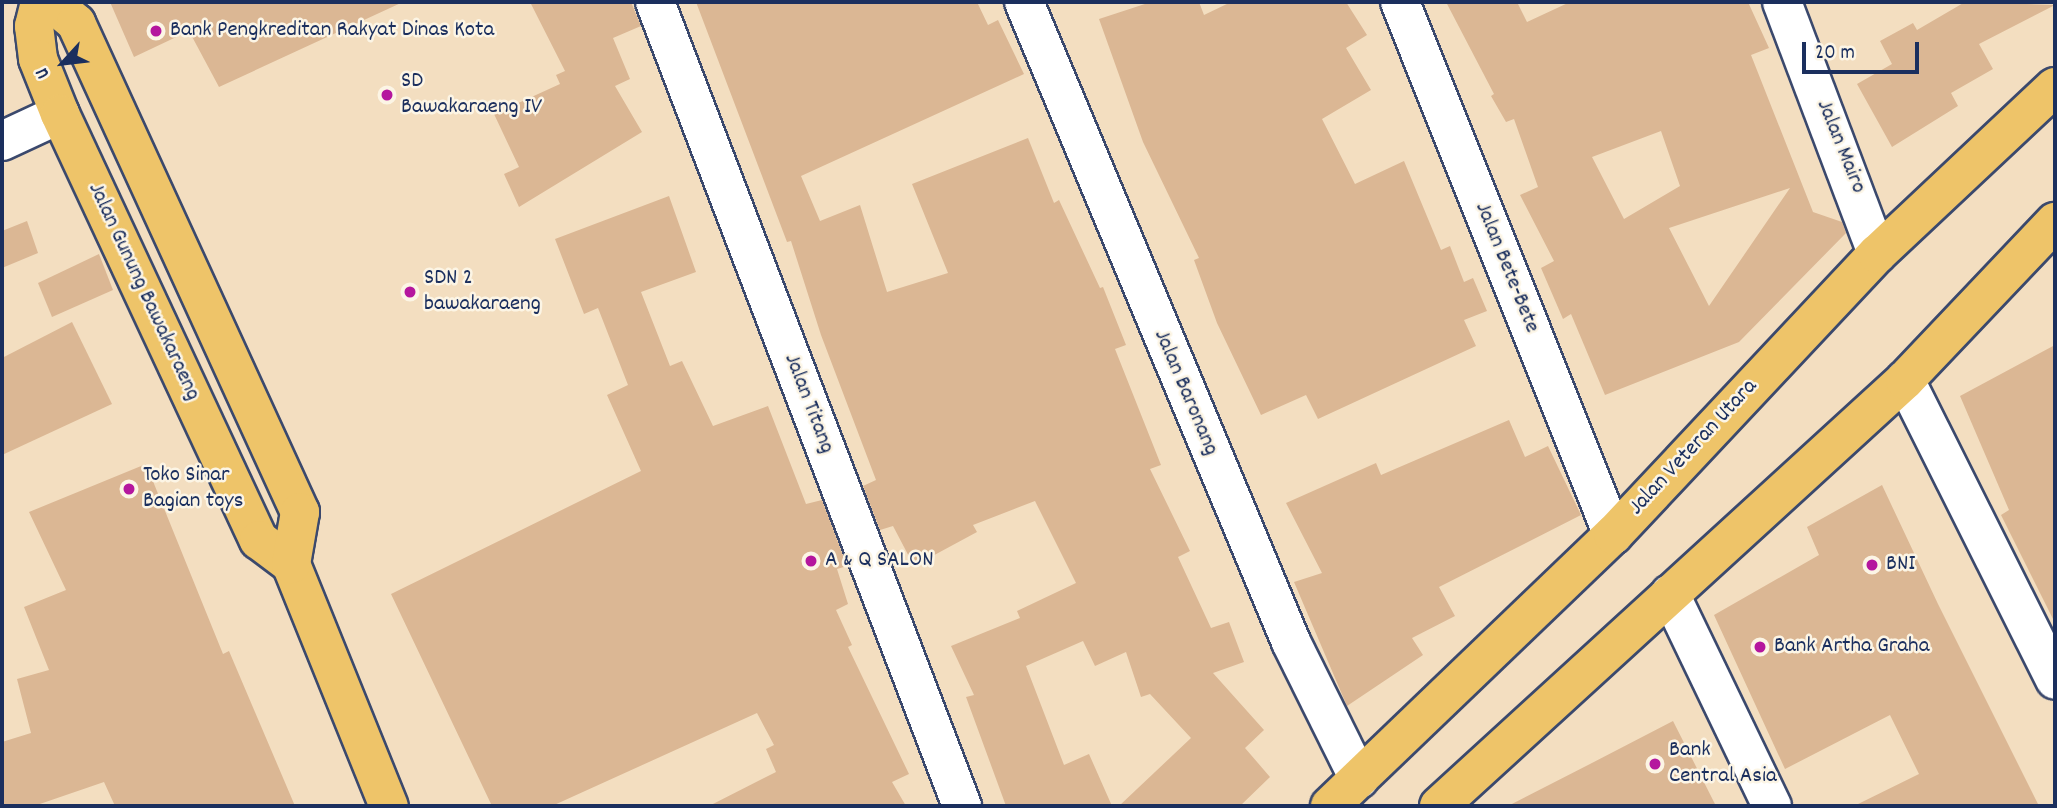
<!DOCTYPE html>
<style>
body{margin:0}
#map{position:relative;width:2057px;height:808px;overflow:hidden;background:#f3dec0;font-family:Dekko,sans-serif}
div>[style]{position:absolute}
[style*='--x']{left:calc(var(--x)*1px);top:calc(var(--y)*1px);width:calc(var(--w)*1px);rotate:calc(var(--a)*1deg)}
.building>*{inset:0;background:#dbb794}
.roads{filter:drop-shadow(2px 0 #3b496d) drop-shadow(-2px 0 #3b496d) drop-shadow(0 2px #3b496d) drop-shadow(0 -2px #3b496d)}
.minor>*{height:38px;margin:-19px;padding:0 19px;transform-origin:19px;border-radius:19px;background:#fff}
.major>*{height:38px;margin:-19px;padding:0 19px;transform-origin:19px;border-radius:19px;background:#eec469}
.highway>*{height:38px;margin:-19px;padding:0 19px;transform-origin:19px;border-radius:19px;background:#eec469}
.dots>*{width:19px;height:19px;translate:-50% -50%;box-sizing:border-box;border:4px solid #fcf5e5;border-radius:50%}
span{translate:-50% -50%;white-space:nowrap;text-align:center;line-height:1.15;-webkit-text-stroke:5px #fcf5e5;paint-order:stroke}
.poi-label{font-size:23px;color:#1b2f5e}
.left{translate:0 -50%;text-align:left}
.street-label{font-size:23px;color:#1b2f5e}
.frame{position:absolute;inset:0;border:4px solid #1b2f5e;pointer-events:none}
.north{position:absolute;left:28px;top:28px;width:70px;height:70px;-webkit-text-stroke:5px #fcf5e5;paint-order:stroke;rotate:243deg;font-size:19px;font-weight:700;line-height:28px;text-align:center;color:#1b2f5e}
.north::after{content:'';display:block;margin:auto;width:24px;height:32px;background:#1b2f5e;clip-path:polygon(50% 0,100% 100%,50% 72%,0 100%)}
.scale{position:absolute;left:1802px;top:42px;width:117px;height:32px;box-sizing:border-box;border:4px solid #1b2f5e;border-top:0;padding-left:9px;font-size:21px;line-height:24px;white-space:nowrap;color:#1b2f5e;-webkit-text-stroke:5px #fcf5e5;paint-order:stroke}
</style>
<div id="map">
<div class="building">
<div style="clip-path:polygon(110px 2px,403px 2px,219px 87px,189px 31px,134px 57px)"></div>
<div style="clip-path:polygon(530px 2px,631px 2px,641px 26px,613px 38px,630px 79px,615px 86px,642px 132px,519px 207px,504px 174px,519px 167px,494px 114px,560px 84px,556px 75px,565px 71px)"></div>
<div style="clip-path:polygon(696px 2px,977px 2px,988px 25px,998px 20px,1024px 74px,801px 176px,820px 221px,860px 205px,887px 292px,948px 273px,912px 184px,1028px 138px,1054px 203px,1059px 200px,1100px 288px,1103px 287px,1126px 345px,1115px 349px,1161px 465px,1150px 469px,1190px 551px,1178px 557px,1211px 628px,1229px 622px,1244px 662px,1213px 673px,1264px 730px,1245px 748px,1270px 777px,1240px 806px,1119px 806px,1191px 738px,1150px 694px,1141px 697px,1126px 652px,1095px 666px,1083px 641px,1026px 666px,1064px 765px,1089px 754px,1112px 806px,1006px 806px,966px 697px,974px 695px,951px 646px,1020px 618px,1017px 611px,1076px 583px,1035px 501px,973px 525px,977px 532px,914px 566px,893px 526px,880px 530px,863px 486px,876px 480px,821px 335px,791px 241px,787px 242px)"></div>
<div style="clip-path:polygon(1151px 2px,1199px 2px,1204px 15px,1231px 2px,1346px 2px,1367px 35px,1346px 48px,1371px 90px,1322px 119px,1355px 184px,1404px 161px,1441px 250px,1450px 246px,1464px 282px,1473px 278px,1487px 311px,1464px 320px,1476px 346px,1318px 419px,1306px 395px,1261px 415px,1217px 323px,1194px 260px,1199px 258px,1143px 142px,1099px 19px)"></div>
<div style="clip-path:polygon(evenodd,1446px 2px,1517px 2px,1527px 22px,1570px 2px,1748px 2px,1769px 48px,1751px 55px,1813px 212px,1842px 222px,1846px 233px,1739px 342px,1605px 395px,1571px 314px,1563px 319px,1541px 268px,1554px 261px,1520px 195px,1538px 187px,1514px 119px,1506px 122px,1491px 96px,1494px 94px,1446px 2px,1661px 131px,1680px 186px,1624px 219px,1592px 157px,1661px 131px,1446px 2px,1790px 188px,1709px 306px,1669px 228px,1790px 188px)"></div>
<div style="clip-path:polygon(1965px 2px,2055px 5px,1979px 44px,1993px 69px,1951px 93px,1958px 106px,1892px 147px,1857px 84px,1892px 64px,1880px 41px,1913px 23px,1917px 30px)"></div>
<div style="clip-path:polygon(669px 196px,696px 272px,641px 292px,670px 366px,682px 361px,713px 426px,768px 406px,806px 504px,822px 500px,847px 566px,837px 569px,848px 604px,836px 610px,852px 645px,848px 647px,909px 774px,892px 782px,906px 806px,709px 806px,776px 772px,766px 749px,774px 745px,757px 713px,552px 806px,492px 806px,391px 594px,641px 471px,607px 395px,628px 385px,598px 308px,584px 314px,555px 239px)"></div>
<div style="clip-path:polygon(27px 221px,38px 253px,2px 268px,2px 231px)"></div>
<div style="clip-path:polygon(99px 254px,113px 290px,52px 317px,38px 283px)"></div>
<div style="clip-path:polygon(72px 322px,112px 404px,2px 455px,2px 358px)"></div>
<div style="clip-path:polygon(2055px 345px,2055px 623px,2001px 515px,2009px 510px,1960px 396px)"></div>
<div style="clip-path:polygon(1509px 420px,1525px 457px,1548px 446px,1581px 515px,1439px 587px,1455px 616px,1412px 638px,1423px 655px,1347px 706px,1294px 582px,1322px 573px,1286px 503px,1376px 463px,1381px 475px)"></div>
<div style="clip-path:polygon(146px 464px,223px 654px,229px 651px,295px 806px,115px 806px,104px 782px,34px 806px,2px 806px,2px 742px,31px 733px,17px 679px,49px 670px,24px 607px,66px 590px,29px 512px)"></div>
<div style="clip-path:polygon(1882px 485px,1938px 604px,2039px 806px,1854px 806px,1919px 774px,1890px 715px,1785px 769px,1714px 615px,1819px 555px,1807px 527px)"></div>
<div style="clip-path:polygon(1673px 721px,1716px 806px,1508px 806px,1590px 764px)"></div>
</div>
<div class="roads">
<div class="minor">
<div style="--x:655;--y:2;--w:861;--a:69.1"></div>
<div style="--x:1024;--y:2;--w:693;--a:67.35"></div>
<div style="--x:1291;--y:642;--w:153;--a:63.6"></div>
<div style="--x:1400;--y:2;--w:574;--a:68.22"></div>
<div style="--x:1782;--y:2;--w:269;--a:69.3"></div>
<div style="--x:2;--y:141;--w:64;--a:-25"></div>
<div style="--x:1905;--y:380;--w:335;--a:63.4"></div>
<div style="--x:1670;--y:594;--w:235;--a:64.3"></div>
</div>
<div class="major">
<div style="--x:1330;--y:806;--w:392;--a:-43.8"></div>
<div style="--x:1613;--y:535;--w:386;--a:-46.8"></div>
<div style="--x:1877;--y:254;--w:244;--a:-43.2"></div>
<div style="--x:1439;--y:806;--w:631;--a:-42.43"></div>
<div style="--x:1905;--y:380;--w:218;--a:-46.5"></div>
</div>
<div class="highway">
<div style="--x:40;--y:2;--w:25;--a:104"></div>
<div style="--x:34;--y:26;--w:33;--a:83"></div>
<div style="--x:38;--y:59;--w:59;--a:68.2"></div>
<div style="--x:60;--y:114;--w:470;--a:65"></div>
<div style="--x:259;--y:540;--w:40;--a:37"></div>
<div style="--x:291;--y:564;--w:261;--a:68"></div>
<div style="--x:51;--y:2;--w:33;--a:40"></div>
<div style="--x:76;--y:23;--w:538;--a:65.39"></div>
<div style="--x:300;--y:512;--w:53;--a:99.8"></div>
</div>
</div>
<div class="dots">
<div style="left:156px;top:31px;background:#b5179e"></div>
<div style="left:387px;top:95px;background:#b5179e"></div>
<div style="left:410px;top:292px;background:#b5179e"></div>
<div style="left:129px;top:489px;background:#b5179e"></div>
<div style="left:811px;top:561px;background:#b5179e"></div>
<div style="left:1872px;top:565px;background:#b5179e"></div>
<div style="left:1760px;top:647px;background:#b5179e"></div>
<div style="left:1655px;top:764px;background:#b5179e"></div>
</div>
<div class="poi-label">
<span class="left" style="left:170px;top:31px">Bank Pengkreditan Rakyat Dinas Kota</span>
<span class="left" style="left:401px;top:95px">SD<br>Bawakaraeng IV</span>
<span class="left" style="left:424px;top:292px">SDN 2<br>bawakaraeng</span>
<span class="left" style="left:143px;top:489px">Toko Sinar<br>Bagian toys</span>
<span class="left" style="left:825px;top:561px">A &amp; Q SALON</span>
<span class="left" style="left:1886px;top:565px">BNI</span>
<span class="left" style="left:1774px;top:647px">Bank Artha Graha</span>
<span class="left" style="left:1669px;top:764px">Bank<br>Central Asia</span>
</div>
<div class="street-label">
<span style="left:1840px;top:147px;rotate:68deg">Jalan Mairo</span>
<span style="left:1506px;top:268px;rotate:68deg">Jalan Bete-Bete</span>
<span style="left:143px;top:292px;rotate:65deg">Jalan Gunung Bawakaraeng</span>
<span style="left:1185px;top:393px;rotate:67deg">Jalan Baronang</span>
<span style="left:808px;top:404px;rotate:69deg">Jalan Titang</span>
<span style="left:1694px;top:448px;rotate:-47deg">Jalan Veteran Utara</span>
</div>
<div class="frame"></div>
<div class="north">U</div>
<div class="scale">20 m</div>
</div>
